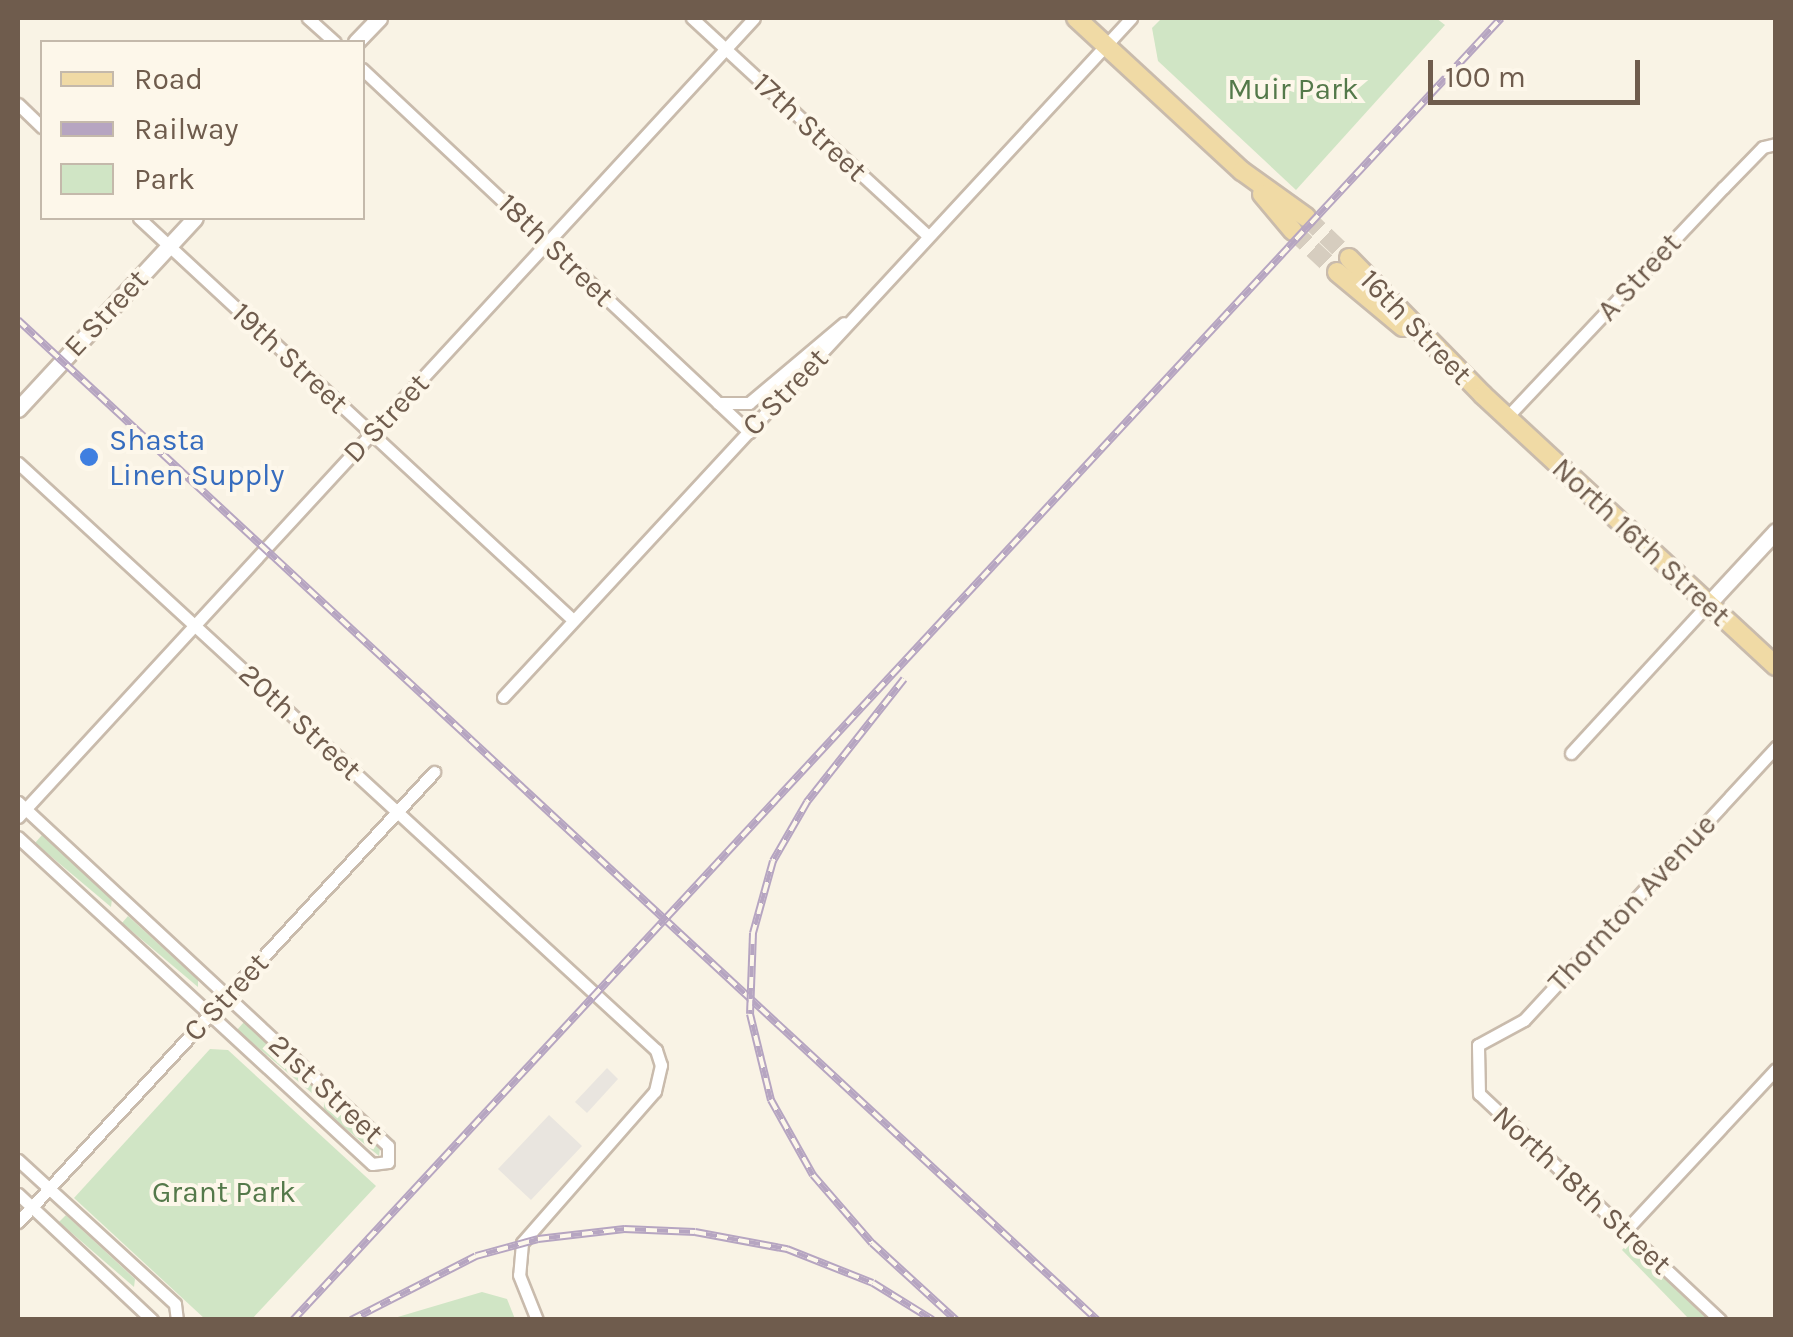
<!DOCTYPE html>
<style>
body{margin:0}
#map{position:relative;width:1793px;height:1337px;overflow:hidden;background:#f9f3e5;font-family:Karla,sans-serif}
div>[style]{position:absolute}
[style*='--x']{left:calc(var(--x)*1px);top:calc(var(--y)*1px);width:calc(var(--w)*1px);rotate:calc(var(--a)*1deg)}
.industrial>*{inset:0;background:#e9e5df}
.green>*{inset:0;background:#d0e5c5}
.secondary-tunnel>*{height:18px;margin-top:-9px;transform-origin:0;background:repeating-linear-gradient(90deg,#d6cdbf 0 18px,transparent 0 27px)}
.roads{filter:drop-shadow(2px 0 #c9bbac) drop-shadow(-2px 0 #c9bbac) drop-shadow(0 2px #c9bbac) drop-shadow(0 -2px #c9bbac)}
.minor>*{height:11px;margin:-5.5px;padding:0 5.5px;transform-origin:5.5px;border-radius:5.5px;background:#fff}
.tertiary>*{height:15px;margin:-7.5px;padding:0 7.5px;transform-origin:7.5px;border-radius:7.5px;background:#fff}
.primary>*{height:18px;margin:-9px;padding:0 9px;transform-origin:9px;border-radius:9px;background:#f0daa5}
.rail>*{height:8px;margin-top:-4px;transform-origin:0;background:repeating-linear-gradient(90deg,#fdf7ea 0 11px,#b6a5c1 0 22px);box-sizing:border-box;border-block:2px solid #b6a5c1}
.dots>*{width:28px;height:28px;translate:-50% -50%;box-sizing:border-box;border:5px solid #fdf7ea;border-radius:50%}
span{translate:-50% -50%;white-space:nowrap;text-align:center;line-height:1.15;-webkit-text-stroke:8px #fdf7ea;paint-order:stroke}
.park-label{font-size:30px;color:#54794a}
.street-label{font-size:30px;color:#6f5c4d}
.shop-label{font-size:30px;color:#366cbe}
.left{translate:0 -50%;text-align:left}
.frame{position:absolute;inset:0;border:20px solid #6f5c4d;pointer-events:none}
.legend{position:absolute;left:40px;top:40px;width:325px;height:180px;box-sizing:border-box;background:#fdf7ea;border:2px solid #c4b9ab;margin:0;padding:12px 18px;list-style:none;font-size:30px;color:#6f5c4d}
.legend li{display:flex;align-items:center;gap:20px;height:50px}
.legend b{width:50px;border:2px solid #c4b9ab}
.scale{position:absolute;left:1428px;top:60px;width:212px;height:45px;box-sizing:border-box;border:5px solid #6f5c4d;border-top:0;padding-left:12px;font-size:30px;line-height:35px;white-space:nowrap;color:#6f5c4d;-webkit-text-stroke:8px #fdf7ea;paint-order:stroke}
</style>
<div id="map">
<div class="industrial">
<div style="clip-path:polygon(607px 1068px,618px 1079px,587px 1113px,575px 1102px)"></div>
<div style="clip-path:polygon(549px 1115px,582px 1146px,531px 1200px,498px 1169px)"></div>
</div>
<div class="green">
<div style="clip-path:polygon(1162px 18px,1436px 18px,1445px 25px,1296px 190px,1158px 61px,1152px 28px)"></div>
<div style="clip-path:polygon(42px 835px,112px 899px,111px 907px,35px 843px)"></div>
<div style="clip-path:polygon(128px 916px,198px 980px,198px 987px,122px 923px)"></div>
<div style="clip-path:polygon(244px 1022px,313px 1087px,313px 1094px,237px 1030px)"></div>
<div style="clip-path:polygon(210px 1049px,228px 1050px,376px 1186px,252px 1319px,205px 1319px,74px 1198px)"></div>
<div style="clip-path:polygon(325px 1102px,380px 1148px,379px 1156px,323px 1110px)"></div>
<div style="clip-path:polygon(66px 1215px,135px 1279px,134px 1287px,59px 1222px)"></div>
<div style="clip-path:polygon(1629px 1242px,1714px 1319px,1689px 1319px,1622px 1250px)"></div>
<div style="clip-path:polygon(482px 1292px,507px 1299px,515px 1319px,391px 1319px)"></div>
</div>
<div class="secondary-tunnel">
<div style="--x:1306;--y:217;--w:59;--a:43.6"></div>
<div style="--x:1293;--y:231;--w:60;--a:43"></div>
</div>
<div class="roads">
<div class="minor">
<div style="--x:308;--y:18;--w:36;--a:42"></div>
<div style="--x:692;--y:18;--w:321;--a:42.7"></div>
<div style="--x:362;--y:69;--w:531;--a:43.17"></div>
<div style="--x:18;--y:104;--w:33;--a:44"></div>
<div style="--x:139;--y:218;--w:592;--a:42.81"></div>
<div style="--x:718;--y:403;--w:31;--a:0"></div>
<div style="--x:749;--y:403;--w:124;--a:-40.1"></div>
<div style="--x:1507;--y:417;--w:315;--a:-46.7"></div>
<div style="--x:1723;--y:188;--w:57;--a:-45.7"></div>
<div style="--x:1763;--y:147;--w:13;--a:-13"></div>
<div style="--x:18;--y:463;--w:867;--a:42.62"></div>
<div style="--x:656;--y:1050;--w:16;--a:72"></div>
<div style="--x:661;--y:1065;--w:27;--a:103"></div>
<div style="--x:655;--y:1091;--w:202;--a:131.2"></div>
<div style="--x:522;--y:1243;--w:32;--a:95"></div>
<div style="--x:519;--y:1275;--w:48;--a:68.2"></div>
<div style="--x:503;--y:697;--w:925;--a:-47.23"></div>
<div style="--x:1571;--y:753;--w:204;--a:-47.4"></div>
<div style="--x:18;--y:802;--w:505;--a:42.91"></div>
<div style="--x:388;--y:1146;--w:16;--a:90"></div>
<div style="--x:388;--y:1162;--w:16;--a:173"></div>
<div style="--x:372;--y:1164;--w:482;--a:-137.3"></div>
<div style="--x:18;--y:817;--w:1086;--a:-47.35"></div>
<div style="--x:18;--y:1160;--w:213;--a:42.5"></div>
<div style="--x:175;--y:1304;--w:16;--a:83"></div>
<div style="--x:18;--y:1194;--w:184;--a:43.2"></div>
<div style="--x:18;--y:1222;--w:613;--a:-47.25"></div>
<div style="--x:1625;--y:1231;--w:221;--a:-47"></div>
<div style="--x:1720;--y:1320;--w:330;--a:-136.8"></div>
<div style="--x:1479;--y:1094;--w:49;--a:-91.2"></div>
<div style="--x:1478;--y:1045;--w:52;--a:-28.5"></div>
<div style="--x:1524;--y:1020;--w:372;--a:-47.3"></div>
</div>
<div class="tertiary">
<div style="--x:356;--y:42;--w:33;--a:-46"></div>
<div style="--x:18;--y:409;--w:260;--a:-47.2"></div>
<div style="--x:1709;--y:603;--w:98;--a:-47.1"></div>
</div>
<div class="primary">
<div style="--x:1076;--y:18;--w:226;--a:42.7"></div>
<div style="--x:1242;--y:171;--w:79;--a:35.7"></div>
<div style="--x:1262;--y:194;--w:48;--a:50"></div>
<div style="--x:1349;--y:258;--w:192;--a:45.6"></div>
<div style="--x:1483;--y:395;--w:399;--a:42.8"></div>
<div style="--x:1337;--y:272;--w:86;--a:39.8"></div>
</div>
</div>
<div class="rail">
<div style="--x:18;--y:320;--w:1471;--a:42.82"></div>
<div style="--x:904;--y:679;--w:157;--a:128.3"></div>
<div style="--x:807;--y:802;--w:68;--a:120"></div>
<div style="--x:773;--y:861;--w:75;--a:105.5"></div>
<div style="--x:753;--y:933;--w:81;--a:92.1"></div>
<div style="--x:750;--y:1014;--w:89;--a:76.3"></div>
<div style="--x:771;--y:1100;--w:86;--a:60.8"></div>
<div style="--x:813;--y:1175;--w:90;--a:49.1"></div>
<div style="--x:872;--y:1243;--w:114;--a:42.5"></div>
<div style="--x:293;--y:1320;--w:1776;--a:-47.14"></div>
<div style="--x:351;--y:1320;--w:140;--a:-27.1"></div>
<div style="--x:476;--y:1256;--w:64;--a:-15.3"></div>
<div style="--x:538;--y:1239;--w:87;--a:-6.6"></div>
<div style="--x:624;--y:1229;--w:71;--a:2.4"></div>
<div style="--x:695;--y:1232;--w:94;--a:10.5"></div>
<div style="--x:787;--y:1249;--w:92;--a:21.6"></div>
<div style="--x:873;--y:1283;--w:70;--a:31.7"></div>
</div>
<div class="dots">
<div style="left:89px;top:457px;background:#3f7fe0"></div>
</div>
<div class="park-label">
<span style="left:1293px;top:89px">Muir Park</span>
<span style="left:224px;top:1192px">Grant Park</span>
</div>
<div class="street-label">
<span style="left:810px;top:127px;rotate:43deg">17th Street</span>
<span style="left:556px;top:250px;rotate:44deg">18th Street</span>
<span style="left:1639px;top:277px;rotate:-47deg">A Street</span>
<span style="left:106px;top:313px;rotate:-47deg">E Street</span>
<span style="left:1416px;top:327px;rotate:46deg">16th Street</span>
<span style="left:290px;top:358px;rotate:43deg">19th Street</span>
<span style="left:785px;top:392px;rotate:-46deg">C Street</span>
<span style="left:386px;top:418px;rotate:-47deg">D Street</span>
<span style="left:1641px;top:542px;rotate:43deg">North 16th Street</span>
<span style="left:300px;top:722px;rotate:43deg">20th Street</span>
<span style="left:1632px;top:903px;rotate:-47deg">Thornton Avenue</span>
<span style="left:226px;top:997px;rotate:-47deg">C Street</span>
<span style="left:326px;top:1089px;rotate:43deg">21st Street</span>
<span style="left:1582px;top:1190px;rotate:43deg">North 18th Street</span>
</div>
<div class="shop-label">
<span class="left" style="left:109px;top:457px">Shasta<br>Linen Supply</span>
</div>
<div class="frame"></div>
<ul class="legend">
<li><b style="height:12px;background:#f0daa5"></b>Road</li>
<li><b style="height:12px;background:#b6a5c1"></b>Railway</li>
<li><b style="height:28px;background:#d0e5c5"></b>Park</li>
</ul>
<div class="scale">100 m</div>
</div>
